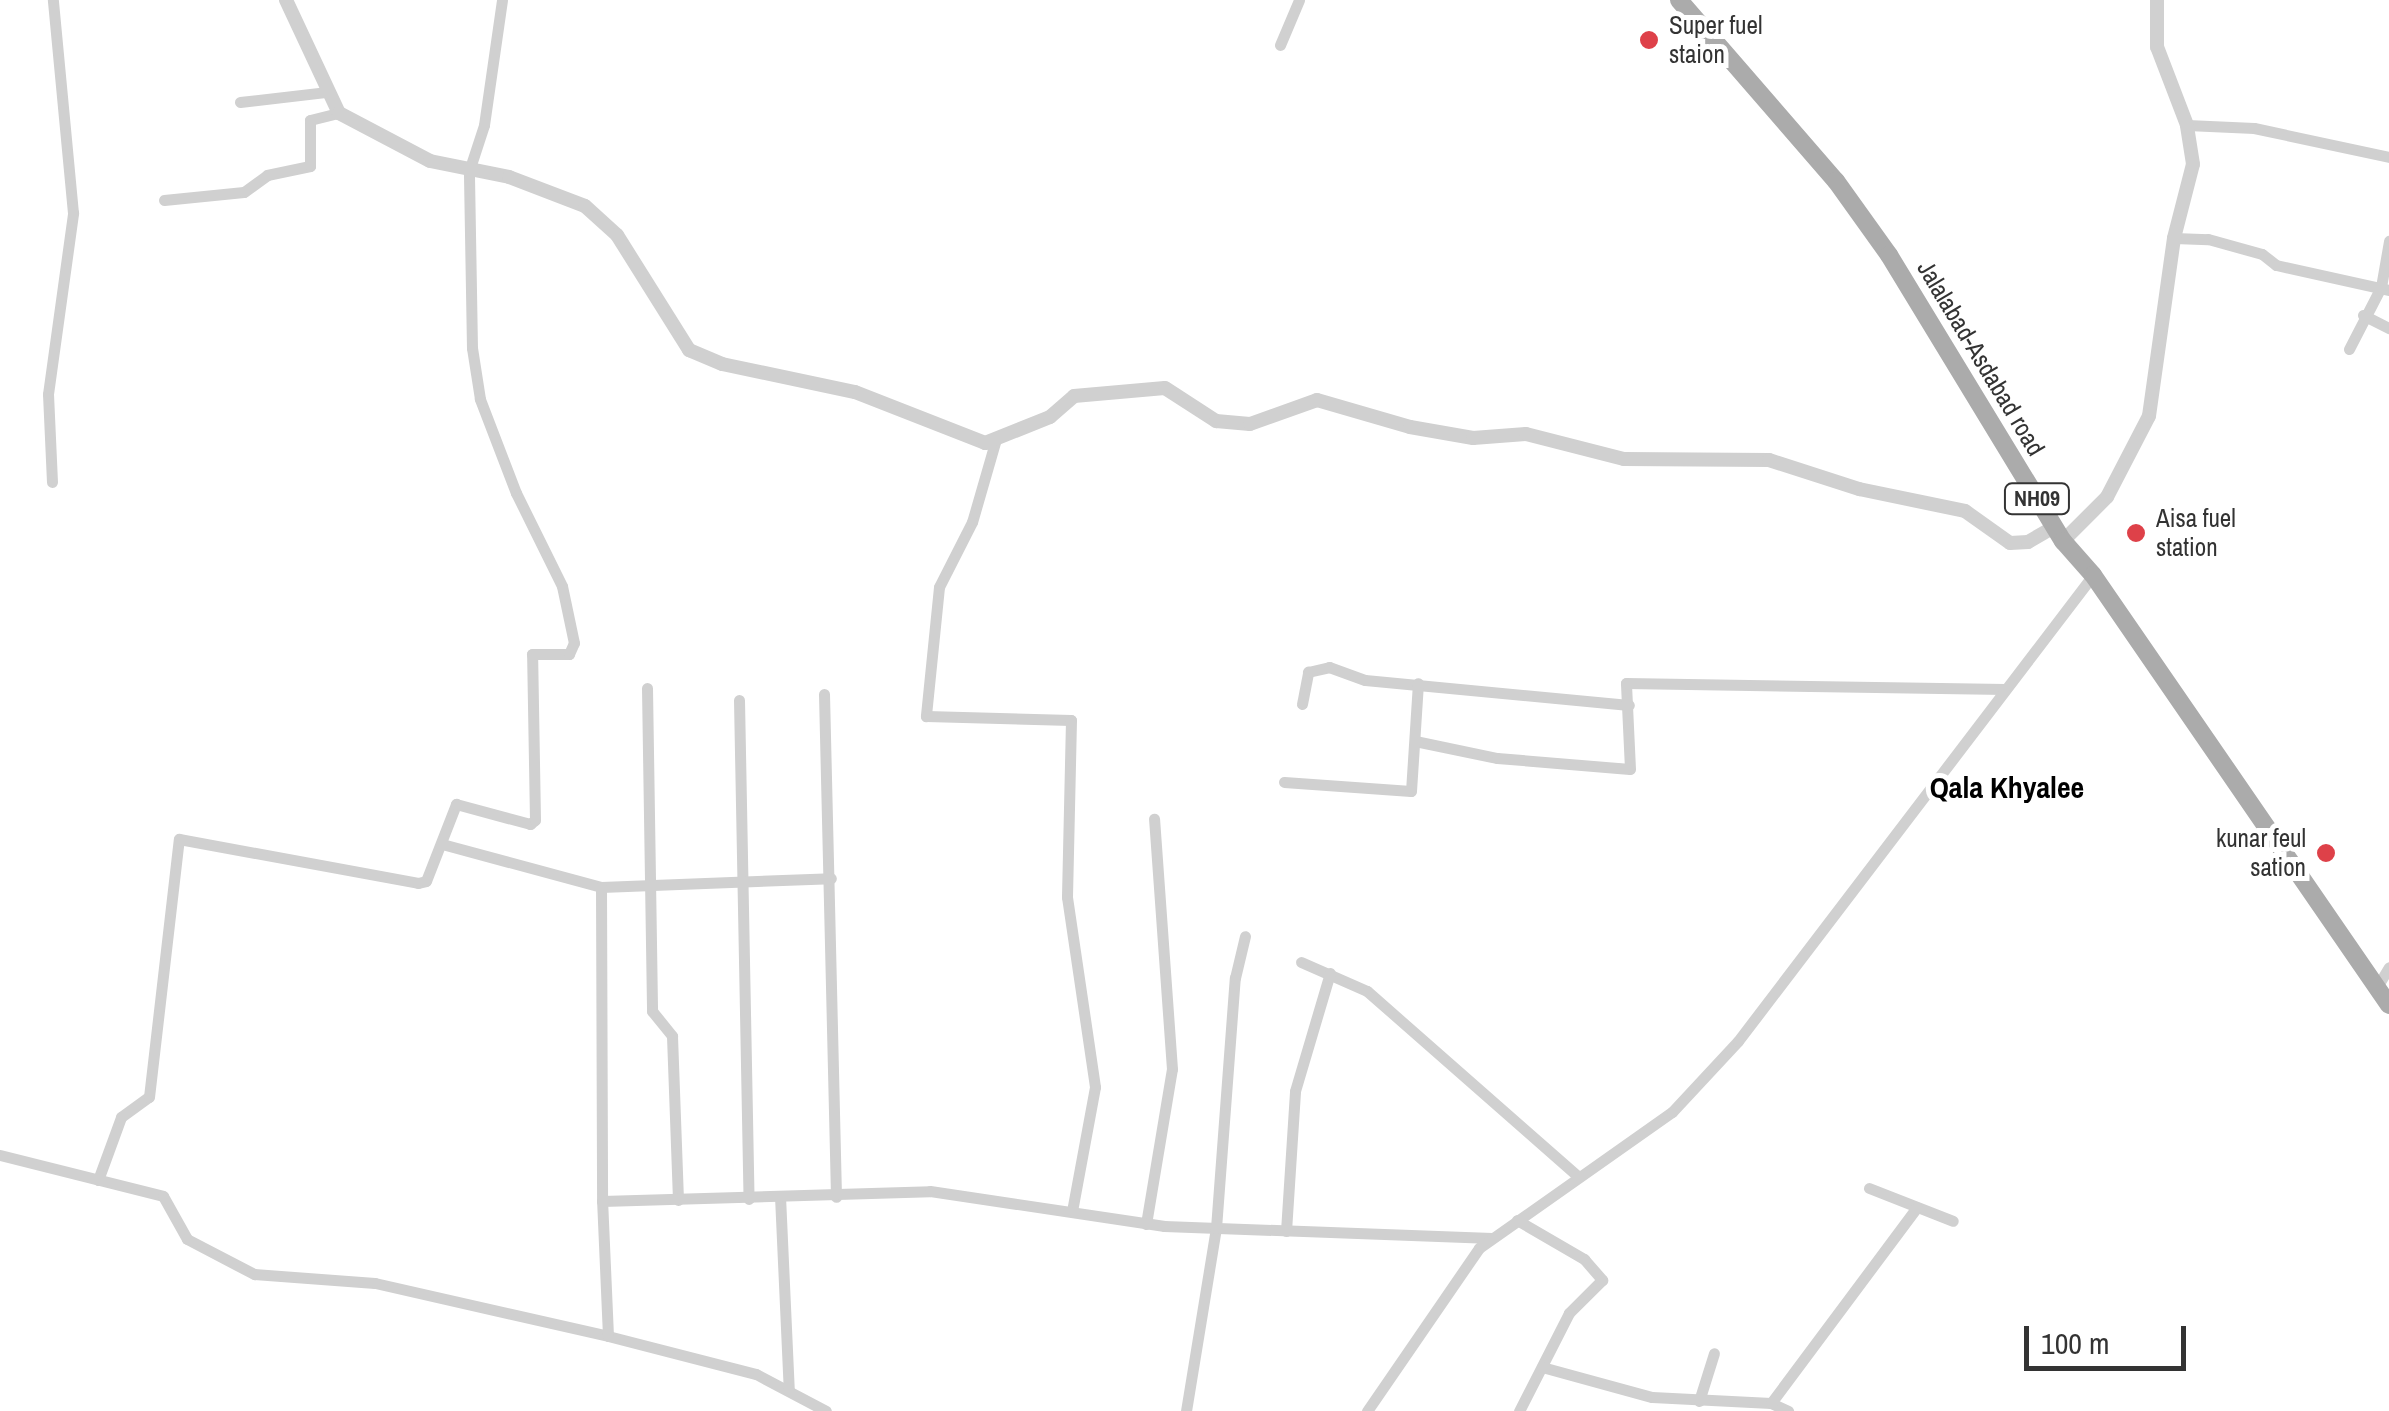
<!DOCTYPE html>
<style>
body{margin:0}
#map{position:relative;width:2389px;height:1411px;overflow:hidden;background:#fff;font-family:"Archivo Narrow",sans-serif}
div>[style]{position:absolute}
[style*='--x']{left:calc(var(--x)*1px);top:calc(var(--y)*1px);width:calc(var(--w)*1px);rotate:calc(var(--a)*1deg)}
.minor>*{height:11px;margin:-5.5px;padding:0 5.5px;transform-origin:5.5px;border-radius:5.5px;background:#d0d0d0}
.tertiary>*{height:14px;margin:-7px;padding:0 7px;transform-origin:7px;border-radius:7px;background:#d0d0d0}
.primary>*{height:18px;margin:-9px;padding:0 9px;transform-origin:9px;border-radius:9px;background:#ababab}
.dots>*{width:28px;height:28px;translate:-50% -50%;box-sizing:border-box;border:5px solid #fff;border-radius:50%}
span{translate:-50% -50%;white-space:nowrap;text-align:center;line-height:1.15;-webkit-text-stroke:10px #fff;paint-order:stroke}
.shield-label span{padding:2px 8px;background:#fff;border:2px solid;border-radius:8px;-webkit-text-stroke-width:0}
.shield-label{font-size:22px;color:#333;font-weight:700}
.poi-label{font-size:25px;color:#333}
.left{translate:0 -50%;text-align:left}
.right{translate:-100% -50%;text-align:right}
.street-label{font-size:25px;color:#333}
.quarter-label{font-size:30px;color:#000;font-weight:700}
.scale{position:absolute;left:2024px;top:1326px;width:162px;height:45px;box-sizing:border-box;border:5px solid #333;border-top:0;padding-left:12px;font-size:30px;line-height:35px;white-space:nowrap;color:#333;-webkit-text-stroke:8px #fff;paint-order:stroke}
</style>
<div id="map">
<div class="minor">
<div style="--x:1280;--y:45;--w:49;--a:-67.1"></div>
<div style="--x:240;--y:102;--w:88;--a:-6.6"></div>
<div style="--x:2187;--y:125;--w:67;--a:2.6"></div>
<div style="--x:2254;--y:128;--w:138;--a:12.1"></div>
<div style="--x:164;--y:200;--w:80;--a:-5.7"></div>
<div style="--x:244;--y:192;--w:29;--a:-36"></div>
<div style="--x:267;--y:175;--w:44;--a:-11.8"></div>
<div style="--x:310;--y:166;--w:46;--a:-90"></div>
<div style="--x:310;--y:120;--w:30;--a:-14"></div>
<div style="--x:2174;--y:238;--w:34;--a:2"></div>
<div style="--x:2208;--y:239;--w:56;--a:15.5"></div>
<div style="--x:2262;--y:254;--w:18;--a:38"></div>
<div style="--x:2276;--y:265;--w:116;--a:12.5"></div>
<div style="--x:2363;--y:315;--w:29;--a:27"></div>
<div style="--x:2349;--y:349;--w:70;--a:-62.7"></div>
<div style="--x:2381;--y:287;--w:47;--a:-80.1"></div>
<div style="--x:996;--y:439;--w:86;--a:106.1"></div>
<div style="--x:972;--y:522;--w:73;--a:116.9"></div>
<div style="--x:939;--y:587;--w:130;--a:95.8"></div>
<div style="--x:926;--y:716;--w:145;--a:1.6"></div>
<div style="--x:1071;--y:720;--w:177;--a:91.3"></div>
<div style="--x:1067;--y:897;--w:192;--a:81.6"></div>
<div style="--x:1095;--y:1087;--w:126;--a:100.5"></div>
<div style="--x:52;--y:482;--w:88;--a:-92.6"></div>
<div style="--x:48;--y:394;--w:183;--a:-82.1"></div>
<div style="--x:73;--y:213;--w:214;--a:-95.4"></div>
<div style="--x:647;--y:688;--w:323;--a:89.1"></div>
<div style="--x:652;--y:1011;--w:32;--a:51"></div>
<div style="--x:672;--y:1036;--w:164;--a:87.9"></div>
<div style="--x:824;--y:694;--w:503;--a:88.63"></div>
<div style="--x:739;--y:700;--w:499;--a:88.9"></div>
<div style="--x:1302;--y:704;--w:33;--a:-79"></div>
<div style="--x:1308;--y:672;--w:22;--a:-13"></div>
<div style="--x:1329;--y:667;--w:38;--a:20"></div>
<div style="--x:1365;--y:680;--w:265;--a:5.4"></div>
<div style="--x:1415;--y:741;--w:84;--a:11.7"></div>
<div style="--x:1497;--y:758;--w:133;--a:4.7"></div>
<div style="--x:1630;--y:769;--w:86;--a:-92.7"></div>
<div style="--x:1626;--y:683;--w:379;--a:0.9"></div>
<div style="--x:1284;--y:782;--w:127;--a:4.1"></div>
<div style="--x:1411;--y:791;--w:108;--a:-86.3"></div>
<div style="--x:442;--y:844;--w:165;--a:15.1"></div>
<div style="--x:601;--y:887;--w:230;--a:-2.2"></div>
<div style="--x:601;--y:887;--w:314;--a:89.8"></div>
<div style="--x:1301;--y:962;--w:72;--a:23.7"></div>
<div style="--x:1367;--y:991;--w:282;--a:41.3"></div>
<div style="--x:2377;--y:987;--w:23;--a:-59"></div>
<div style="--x:0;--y:1155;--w:168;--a:14.1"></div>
<div style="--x:163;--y:1196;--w:49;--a:60.8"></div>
<div style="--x:187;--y:1239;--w:76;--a:27.6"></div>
<div style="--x:254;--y:1274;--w:121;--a:4.3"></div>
<div style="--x:375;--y:1283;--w:239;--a:12.8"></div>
<div style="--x:608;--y:1336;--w:153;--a:14.4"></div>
<div style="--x:756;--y:1374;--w:79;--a:27.9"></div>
<div style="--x:98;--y:1180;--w:67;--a:-69.9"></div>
<div style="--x:121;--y:1117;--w:34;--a:-36"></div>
<div style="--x:149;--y:1097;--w:260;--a:-83.4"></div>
<div style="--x:179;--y:839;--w:243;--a:10.4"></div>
<div style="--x:418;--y:883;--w:8;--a:-14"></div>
<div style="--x:426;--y:881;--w:83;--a:-68.7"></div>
<div style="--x:456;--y:804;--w:77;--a:15.1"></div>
<div style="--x:530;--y:824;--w:6;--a:-39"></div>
<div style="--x:535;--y:820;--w:166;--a:-91"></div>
<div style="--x:532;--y:654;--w:37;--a:0"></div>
<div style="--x:569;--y:654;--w:12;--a:-66"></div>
<div style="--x:574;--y:643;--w:58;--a:-101.9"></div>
<div style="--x:562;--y:586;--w:104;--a:-116.3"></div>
<div style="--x:516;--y:493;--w:101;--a:-111"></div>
<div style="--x:480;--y:399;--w:52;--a:-98.9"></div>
<div style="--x:472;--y:348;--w:177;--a:-91"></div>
<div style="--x:469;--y:171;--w:48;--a:-71.9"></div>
<div style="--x:484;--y:125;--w:126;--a:-81.8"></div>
<div style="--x:1869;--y:1188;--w:90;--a:21.4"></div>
<div style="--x:780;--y:1196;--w:195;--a:87.4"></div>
<div style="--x:1517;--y:1220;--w:78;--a:30.2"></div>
<div style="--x:1584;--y:1259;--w:28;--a:49"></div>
<div style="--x:1602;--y:1280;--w:47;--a:135"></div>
<div style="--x:1569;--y:1313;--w:110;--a:117"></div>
<div style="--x:1146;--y:1224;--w:157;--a:-80.5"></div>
<div style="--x:1172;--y:1069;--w:251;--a:-94.1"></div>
<div style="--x:1286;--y:1231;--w:140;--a:-86.3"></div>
<div style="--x:1295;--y:1091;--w:123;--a:-73.5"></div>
<div style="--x:608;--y:1336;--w:135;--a:-92.5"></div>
<div style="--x:602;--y:1201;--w:328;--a:-1.7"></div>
<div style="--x:930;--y:1191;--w:237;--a:8.5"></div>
<div style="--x:1164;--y:1226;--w:328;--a:2.1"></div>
<div style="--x:1542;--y:1367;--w:114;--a:15.3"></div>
<div style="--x:1652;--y:1397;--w:119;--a:2.9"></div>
<div style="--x:1771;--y:1403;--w:19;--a:25"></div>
<div style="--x:1699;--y:1401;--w:50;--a:-72.6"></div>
<div style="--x:1771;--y:1403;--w:244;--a:-53.3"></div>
<div style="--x:1186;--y:1411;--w:185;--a:-80.7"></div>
<div style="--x:1216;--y:1228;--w:251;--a:-85.7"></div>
<div style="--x:1235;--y:978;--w:43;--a:-76.6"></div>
<div style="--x:1367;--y:1411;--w:198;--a:-55.5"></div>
<div style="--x:1479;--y:1248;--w:236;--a:-35.2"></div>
<div style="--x:1672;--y:1112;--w:97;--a:-47.1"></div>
<div style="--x:1738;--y:1041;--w:586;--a:-52.7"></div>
</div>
<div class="tertiary">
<div style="--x:286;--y:0;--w:125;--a:64.9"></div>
<div style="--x:339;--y:113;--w:103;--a:27.8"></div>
<div style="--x:430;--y:161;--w:81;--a:11.4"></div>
<div style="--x:509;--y:177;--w:81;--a:20.9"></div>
<div style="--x:585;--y:206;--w:43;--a:42.2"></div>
<div style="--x:617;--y:235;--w:136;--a:57.9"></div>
<div style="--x:689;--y:350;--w:36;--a:23"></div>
<div style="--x:722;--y:364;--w:136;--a:11.9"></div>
<div style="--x:855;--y:392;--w:140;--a:21.4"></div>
<div style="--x:985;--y:443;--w:70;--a:-21.8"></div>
<div style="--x:1050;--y:417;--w:32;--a:-41"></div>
<div style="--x:1074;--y:396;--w:91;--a:-5"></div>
<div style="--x:1165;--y:388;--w:61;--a:32.9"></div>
<div style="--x:1216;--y:421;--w:34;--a:5"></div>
<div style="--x:1250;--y:424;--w:71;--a:-19.7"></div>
<div style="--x:1317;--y:400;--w:97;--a:16.2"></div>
<div style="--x:1410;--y:427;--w:64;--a:9.9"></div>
<div style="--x:1473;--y:438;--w:53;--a:-4.3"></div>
<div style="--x:1526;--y:434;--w:101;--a:14.3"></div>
<div style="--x:1624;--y:459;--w:145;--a:0.4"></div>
<div style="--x:1769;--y:460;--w:95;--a:17.9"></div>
<div style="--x:1859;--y:489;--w:108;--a:11.7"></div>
<div style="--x:1965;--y:511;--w:55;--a:35.4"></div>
<div style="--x:2010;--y:543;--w:18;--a:-3"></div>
<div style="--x:2028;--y:542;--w:30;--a:-30"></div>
<div style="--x:2063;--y:541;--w:62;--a:-45"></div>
<div style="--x:2107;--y:497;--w:91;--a:-62.6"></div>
<div style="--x:2149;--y:416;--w:180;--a:-82"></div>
<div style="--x:2174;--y:238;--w:76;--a:-75.6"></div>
<div style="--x:2193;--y:164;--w:39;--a:-99"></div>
<div style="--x:2187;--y:125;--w:84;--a:-111"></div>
<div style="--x:2157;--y:47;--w:47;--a:-90"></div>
</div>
<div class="primary">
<div style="--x:1679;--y:0;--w:240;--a:49.1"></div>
<div style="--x:1836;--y:181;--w:91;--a:54.4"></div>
<div style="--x:1889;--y:255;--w:335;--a:58.7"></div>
<div style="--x:2063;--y:541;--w:45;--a:48.6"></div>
<div style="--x:2093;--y:575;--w:522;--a:55.46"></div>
</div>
<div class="dots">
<div style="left:1649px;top:40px;background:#de4149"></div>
<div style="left:2136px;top:533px;background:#de4149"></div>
<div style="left:2326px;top:853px;background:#de4149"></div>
</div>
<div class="shield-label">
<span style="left:2037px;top:499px">NH09</span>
</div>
<div class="poi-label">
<span class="left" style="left:1669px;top:40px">Super fuel<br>staion</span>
<span class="left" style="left:2156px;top:533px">Aisa fuel<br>station</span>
<span class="right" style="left:2306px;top:853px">kunar feul<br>sation</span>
</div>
<div class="street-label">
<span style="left:1981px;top:358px;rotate:59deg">Jalalabad-Asdabad road</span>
</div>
<div class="quarter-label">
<span style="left:2007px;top:787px">Qala Khyalee</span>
</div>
<div class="scale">100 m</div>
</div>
